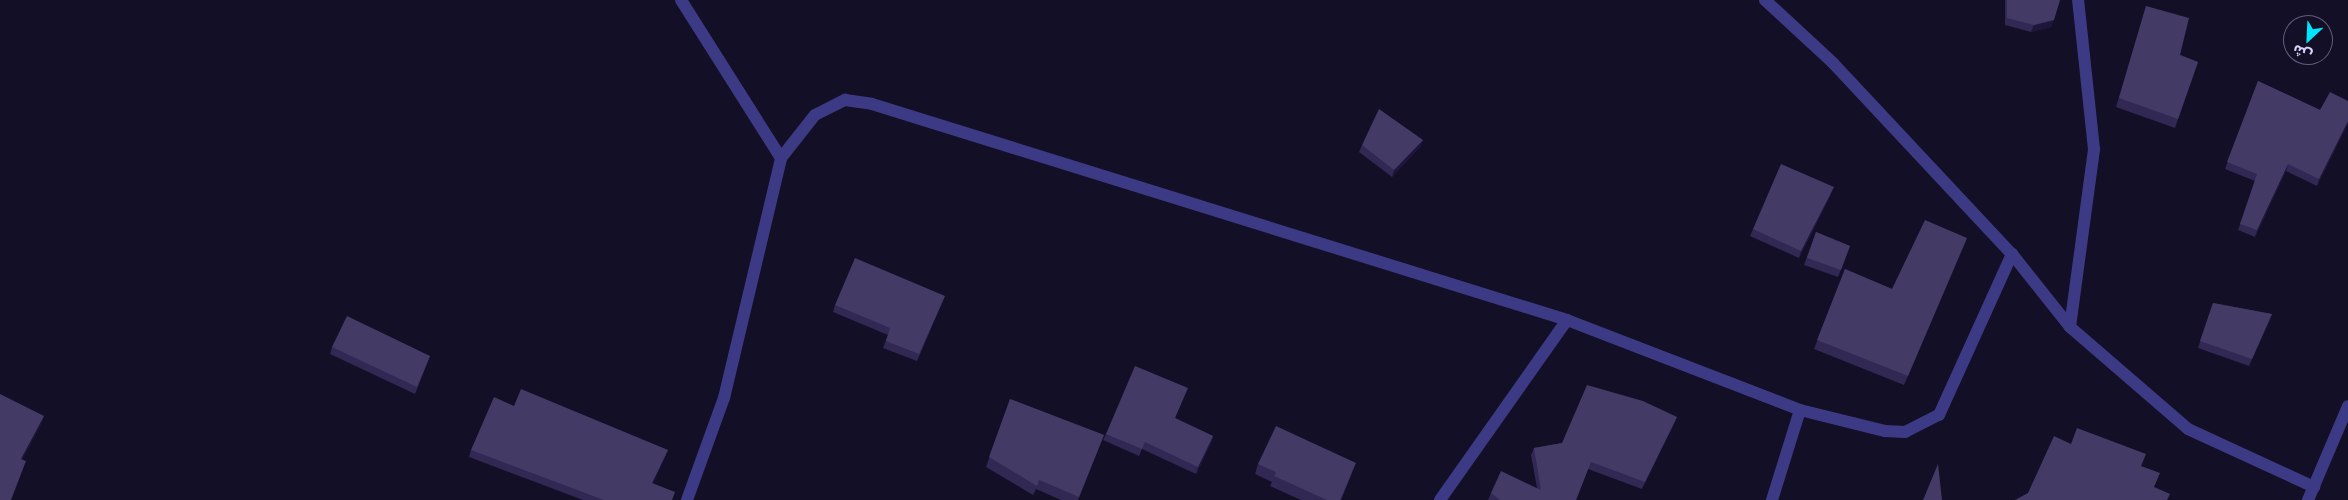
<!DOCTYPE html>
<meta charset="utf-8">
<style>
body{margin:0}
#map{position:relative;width:2348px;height:500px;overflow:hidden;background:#130f26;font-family:Inter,"Noto Sans Arabic",sans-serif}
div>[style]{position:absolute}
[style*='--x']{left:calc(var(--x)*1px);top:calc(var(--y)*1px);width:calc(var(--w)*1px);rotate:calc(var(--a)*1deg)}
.minor>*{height:12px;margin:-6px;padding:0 6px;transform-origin:6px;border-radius:6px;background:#3d3a85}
.wall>*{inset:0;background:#312854}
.shaded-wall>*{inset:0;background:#1d163a}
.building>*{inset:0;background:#433a66}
span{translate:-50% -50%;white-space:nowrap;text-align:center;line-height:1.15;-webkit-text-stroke:4px #130f26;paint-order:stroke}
.north{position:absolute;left:2283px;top:15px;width:50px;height:50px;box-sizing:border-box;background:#130f26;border:1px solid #625e7d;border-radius:50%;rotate:205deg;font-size:14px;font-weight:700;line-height:20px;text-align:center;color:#d9d4ff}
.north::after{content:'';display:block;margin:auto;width:18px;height:22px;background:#00e5ff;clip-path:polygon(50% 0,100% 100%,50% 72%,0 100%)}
</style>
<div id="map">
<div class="minor">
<div style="--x:681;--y:0;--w:187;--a:57.7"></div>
<div style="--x:1765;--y:0;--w:93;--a:42.8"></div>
<div style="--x:1833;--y:63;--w:262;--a:46.9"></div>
<div style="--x:2012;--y:254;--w:93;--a:51.5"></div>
<div style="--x:2070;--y:327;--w:156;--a:40.8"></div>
<div style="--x:2188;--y:429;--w:139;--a:24.7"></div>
<div style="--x:2070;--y:327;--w:180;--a:-82.3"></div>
<div style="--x:2094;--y:149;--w:150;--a:-96.1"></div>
<div style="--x:687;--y:500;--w:109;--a:-70.1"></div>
<div style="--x:724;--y:398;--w:247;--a:-76.6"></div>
<div style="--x:781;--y:158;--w:55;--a:-51.7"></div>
<div style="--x:815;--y:115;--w:34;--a:-27"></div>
<div style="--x:845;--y:100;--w:27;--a:8"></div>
<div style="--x:872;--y:104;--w:728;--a:17.26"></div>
<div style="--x:1567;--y:320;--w:250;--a:21.1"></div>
<div style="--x:1800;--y:410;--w:88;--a:13.9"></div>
<div style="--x:1885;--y:431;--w:20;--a:3"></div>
<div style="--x:1905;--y:432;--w:38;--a:-27"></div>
<div style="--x:1939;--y:415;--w:177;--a:-65.6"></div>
<div style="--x:1440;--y:500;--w:220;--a:-54.8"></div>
<div style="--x:1772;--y:500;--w:94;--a:-72.7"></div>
<div style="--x:2308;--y:500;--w:102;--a:-66.9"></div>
</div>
<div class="wall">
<div style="clip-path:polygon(2005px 0,2060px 0,2051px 27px,2031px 32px,2005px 25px)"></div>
<div style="clip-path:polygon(2146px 6px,2180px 55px,2198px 62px,2175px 128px,2116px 107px)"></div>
<div style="clip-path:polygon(2258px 81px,2320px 110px,2348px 101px,2348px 123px,2317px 186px,2286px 171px,2255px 237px,2238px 230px,2255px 181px,2225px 169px)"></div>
<div style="clip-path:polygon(1423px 140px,1420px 147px,1392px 177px,1359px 152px,1362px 145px)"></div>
<div style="clip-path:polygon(1831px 194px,1799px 258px,1750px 236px,1753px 229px)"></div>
<div style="clip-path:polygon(1816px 232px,1850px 246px,1838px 277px,1804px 265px)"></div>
<div style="clip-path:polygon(1967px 238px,1904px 385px,1814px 349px,1845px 269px,1892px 289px)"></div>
<div style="clip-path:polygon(945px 296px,917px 361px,883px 348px,888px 335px,833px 312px,835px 305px)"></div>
<div style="clip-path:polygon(2213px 303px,2272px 314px,2249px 366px,2198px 348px)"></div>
<div style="clip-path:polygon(332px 347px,430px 356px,415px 394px,330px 354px)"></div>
<div style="clip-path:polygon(1010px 399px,1104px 435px,1078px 500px,1061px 500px,1036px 489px,1033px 495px,986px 467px)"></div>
<div style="clip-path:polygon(514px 406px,668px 450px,653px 483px,672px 500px,583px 500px,469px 457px,471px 450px)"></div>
<div style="clip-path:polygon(1677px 417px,1674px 424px,1642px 489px,1588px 469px,1576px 500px,1488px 500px,1491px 493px,1537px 488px,1531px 455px,1534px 448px,1562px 443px)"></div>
<div style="clip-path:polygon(1175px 418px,1213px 436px,1211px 443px,1196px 474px,1142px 449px,1139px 456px,1103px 440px,1106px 434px)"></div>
<div style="clip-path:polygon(1258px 464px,1352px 473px,1341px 500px,1301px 500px,1270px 486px,1272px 482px,1255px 474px)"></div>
</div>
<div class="shaded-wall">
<div style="clip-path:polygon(2054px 20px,2051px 27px,2031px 32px,2034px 25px)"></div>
<div style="clip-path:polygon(2348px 121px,2348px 123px,2317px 186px,2319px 179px)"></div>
<div style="clip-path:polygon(1423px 140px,1420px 147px,1392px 177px,1394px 170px)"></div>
<div style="clip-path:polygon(2288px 164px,2286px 171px,2255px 237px,2257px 230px)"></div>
<div style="clip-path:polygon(1834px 187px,1831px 194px,1799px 258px,1801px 251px)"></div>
<div style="clip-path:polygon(1967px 238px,1964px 246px,1904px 385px,1908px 376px)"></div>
<div style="clip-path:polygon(2272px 314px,2270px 321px,2249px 366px,2252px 359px)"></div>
<div style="clip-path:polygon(44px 416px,42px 423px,19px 466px,21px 459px)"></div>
<div style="clip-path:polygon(1677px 417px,1674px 424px,1642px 489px,1645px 482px)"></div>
<div style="clip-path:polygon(1213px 436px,1211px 443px,1196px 474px,1198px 467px)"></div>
<div style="clip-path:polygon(668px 450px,665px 457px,650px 490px,652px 483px)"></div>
</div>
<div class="building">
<div style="clip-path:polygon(2007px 0,2060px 0,2054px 20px,2034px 25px,2007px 18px)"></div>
<div style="clip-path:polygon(2146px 6px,2189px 18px,2180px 55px,2198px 62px,2178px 119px,2119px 98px)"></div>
<div style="clip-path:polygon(2258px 81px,2320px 110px,2330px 92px,2348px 101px,2348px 121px,2319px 179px,2288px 164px,2257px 230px,2240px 224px,2257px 174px,2227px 162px)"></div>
<div style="clip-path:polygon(1379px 109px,1423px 140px,1394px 170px,1362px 145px)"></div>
<div style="clip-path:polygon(1781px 164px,1834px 187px,1801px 251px,1753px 229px)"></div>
<div style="clip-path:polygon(1925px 220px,1967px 238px,1908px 376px,1817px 340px,1845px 269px,1892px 289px)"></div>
<div style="clip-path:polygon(1816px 232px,1850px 246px,1841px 270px,1807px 258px)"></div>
<div style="clip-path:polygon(855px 258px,945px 296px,919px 354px,886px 341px,890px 328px,835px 305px)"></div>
<div style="clip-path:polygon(2213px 303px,2272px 314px,2252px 359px,2200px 341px)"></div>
<div style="clip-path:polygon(347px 316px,430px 356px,417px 387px,332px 347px)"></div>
<div style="clip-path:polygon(1135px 366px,1188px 388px,1175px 418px,1213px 436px,1198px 467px,1145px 442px,1142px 449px,1106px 434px)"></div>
<div style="clip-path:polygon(1587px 385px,1643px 401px,1677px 417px,1645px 482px,1591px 462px,1576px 500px,1500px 500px,1491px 493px,1501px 471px,1541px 490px,1534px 448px,1562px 443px)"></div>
<div style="clip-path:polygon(521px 389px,668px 450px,652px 483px,675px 492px,672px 500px,604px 500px,471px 450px,494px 397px,514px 406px)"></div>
<div style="clip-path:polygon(0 394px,44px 416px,21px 459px,26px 461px,11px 500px,0 500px)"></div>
<div style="clip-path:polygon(1010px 399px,1104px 435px,1079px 497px,1039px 480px,1037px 486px,989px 457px)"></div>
<div style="clip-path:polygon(1276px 426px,1356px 463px,1340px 500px,1327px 500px,1274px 476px,1276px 472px,1258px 464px)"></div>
<div style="clip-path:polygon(2077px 428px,2146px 454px,2141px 466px,2160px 473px,2154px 487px,2170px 494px,2167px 500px,2015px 500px,2028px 493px,2054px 436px,2071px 444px)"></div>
<div style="clip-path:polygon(1938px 464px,1942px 500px,1923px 500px)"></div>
</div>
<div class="north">ش</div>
</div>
